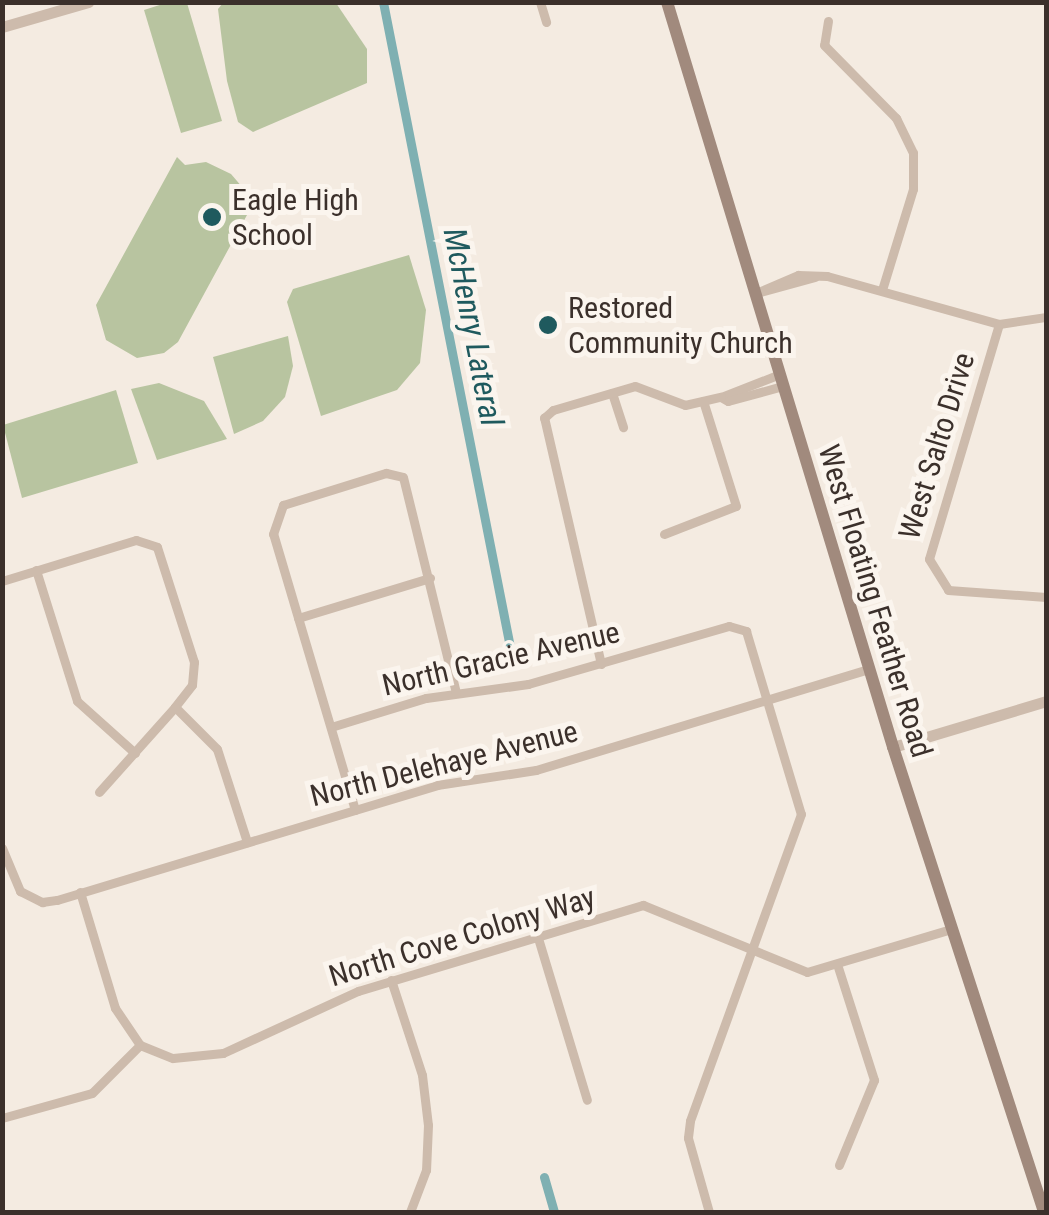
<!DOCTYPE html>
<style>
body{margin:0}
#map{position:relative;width:1049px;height:1215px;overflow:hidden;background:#f4ebe1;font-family:"Roboto Condensed",sans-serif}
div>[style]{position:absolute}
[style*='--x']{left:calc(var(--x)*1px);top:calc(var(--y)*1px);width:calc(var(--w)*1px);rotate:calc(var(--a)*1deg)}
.green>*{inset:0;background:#b8c4a0}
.canal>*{height:9px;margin:-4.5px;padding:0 4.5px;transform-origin:4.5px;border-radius:4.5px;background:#7fb0b2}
.minor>*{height:9px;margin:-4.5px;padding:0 4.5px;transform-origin:4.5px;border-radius:4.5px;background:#cdbbac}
.tertiary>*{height:11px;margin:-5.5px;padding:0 5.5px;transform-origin:5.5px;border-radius:5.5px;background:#cdbbac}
.secondary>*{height:12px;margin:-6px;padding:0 6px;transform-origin:6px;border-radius:6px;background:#a18a7d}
.dots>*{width:28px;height:28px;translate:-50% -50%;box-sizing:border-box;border:5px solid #fbf5ee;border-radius:50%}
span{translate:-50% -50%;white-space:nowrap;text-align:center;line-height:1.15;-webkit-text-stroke:10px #fbf5ee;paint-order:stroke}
.poi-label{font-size:30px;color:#3b302b}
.left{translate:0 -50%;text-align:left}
.street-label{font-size:30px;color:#3b302b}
.water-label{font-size:32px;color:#1f5a5e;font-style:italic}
.frame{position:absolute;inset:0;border:5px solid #3b302b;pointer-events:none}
</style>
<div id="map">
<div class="green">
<div style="clip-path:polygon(169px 2px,187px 3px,222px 121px,181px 133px,144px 10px)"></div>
<div style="clip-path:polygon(223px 3px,336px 3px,367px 49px,367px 83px,253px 132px,238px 122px,227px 81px,218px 9px)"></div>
<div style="clip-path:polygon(177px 157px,185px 165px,206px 162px,231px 174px,243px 188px,247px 215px,178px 342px,164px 353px,137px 358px,106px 340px,96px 305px)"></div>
<div style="clip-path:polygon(409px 255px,426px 310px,420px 363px,397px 390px,321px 416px,287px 302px,293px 289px)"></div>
<div style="clip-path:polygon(288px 336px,293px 366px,285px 397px,263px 421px,234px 434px,213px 357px)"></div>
<div style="clip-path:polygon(159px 383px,204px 401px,227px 439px,157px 460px,131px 389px)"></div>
<div style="clip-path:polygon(116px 390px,138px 463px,22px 498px,3px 425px)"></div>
</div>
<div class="canal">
<div style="--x:383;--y:2;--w:673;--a:78.86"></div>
<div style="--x:544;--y:1177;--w:36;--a:74"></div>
</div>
<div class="minor">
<div style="--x:540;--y:2;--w:21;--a:73"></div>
<div style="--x:828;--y:21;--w:24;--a:99"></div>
<div style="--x:824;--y:45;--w:103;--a:45.4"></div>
<div style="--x:896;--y:118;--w:39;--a:64"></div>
<div style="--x:913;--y:153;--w:36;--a:90"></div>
<div style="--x:913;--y:189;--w:106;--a:107.1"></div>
<div style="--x:815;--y:277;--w:61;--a:164.8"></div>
<div style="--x:756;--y:293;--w:46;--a:-23.2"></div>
<div style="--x:798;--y:275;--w:29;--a:2"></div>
<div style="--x:827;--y:276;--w:179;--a:15.6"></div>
<div style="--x:999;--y:324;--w:48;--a:-8.5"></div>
<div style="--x:999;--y:324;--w:245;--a:106.6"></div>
<div style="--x:929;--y:559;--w:36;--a:58"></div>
<div style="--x:948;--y:590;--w:98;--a:4.1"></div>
<div style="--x:780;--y:374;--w:63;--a:158.7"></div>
<div style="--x:721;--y:397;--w:8;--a:30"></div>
<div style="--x:728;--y:401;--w:57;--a:-15.3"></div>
<div style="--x:612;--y:393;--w:36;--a:72"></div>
<div style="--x:664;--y:534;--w:77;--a:-21.3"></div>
<div style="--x:736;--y:506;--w:110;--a:-107.4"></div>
<div style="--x:36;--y:570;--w:137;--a:72.6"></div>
<div style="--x:77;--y:701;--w:78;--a:41.9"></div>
<div style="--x:2;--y:581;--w:140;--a:-17"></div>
<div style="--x:136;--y:540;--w:22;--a:18"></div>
<div style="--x:157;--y:547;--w:121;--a:72.2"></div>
<div style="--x:194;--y:662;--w:23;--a:95"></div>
<div style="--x:192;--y:685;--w:28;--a:128"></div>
<div style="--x:175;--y:707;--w:59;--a:45"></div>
<div style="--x:217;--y:749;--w:98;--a:72.1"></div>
<div style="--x:298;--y:618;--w:138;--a:-16.9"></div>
<div style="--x:601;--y:664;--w:253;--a:-103"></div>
<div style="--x:544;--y:418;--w:12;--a:-42"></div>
<div style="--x:553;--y:410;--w:85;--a:-16.3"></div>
<div style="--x:635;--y:386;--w:53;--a:20.8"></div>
<div style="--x:685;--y:405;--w:37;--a:-13"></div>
<div style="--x:331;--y:727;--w:99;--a:-17"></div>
<div style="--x:426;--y:698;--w:103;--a:-7.8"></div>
<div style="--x:528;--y:684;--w:209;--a:-16.1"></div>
<div style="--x:729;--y:626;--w:18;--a:16"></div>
<div style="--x:746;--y:631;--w:191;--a:73.3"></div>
<div style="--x:801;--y:814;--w:326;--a:109.9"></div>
<div style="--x:690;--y:1121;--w:17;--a:97"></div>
<div style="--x:688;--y:1138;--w:77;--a:74.2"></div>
<div style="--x:99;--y:792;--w:114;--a:-48.2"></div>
<div style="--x:355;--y:810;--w:288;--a:-106.5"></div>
<div style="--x:273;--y:534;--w:31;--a:-71"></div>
<div style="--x:283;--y:505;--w:108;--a:-17.3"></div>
<div style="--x:386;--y:473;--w:17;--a:13"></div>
<div style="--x:403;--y:477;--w:222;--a:76.2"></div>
<div style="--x:2;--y:848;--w:47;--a:67.3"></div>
<div style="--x:20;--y:891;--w:25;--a:27"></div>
<div style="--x:42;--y:902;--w:15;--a:-8"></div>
<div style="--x:57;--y:900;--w:397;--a:-16.8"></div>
<div style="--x:437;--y:785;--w:100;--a:-8.6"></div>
<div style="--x:536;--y:770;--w:348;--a:-16.9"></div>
<div style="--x:80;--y:892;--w:121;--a:73.2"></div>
<div style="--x:115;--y:1008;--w:45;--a:56"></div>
<div style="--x:538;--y:938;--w:169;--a:73.2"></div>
<div style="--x:837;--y:964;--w:122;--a:72.3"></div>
<div style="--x:874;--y:1080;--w:92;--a:112.4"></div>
<div style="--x:391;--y:980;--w:100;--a:71.9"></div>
<div style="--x:422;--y:1075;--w:50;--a:83.2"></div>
<div style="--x:428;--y:1125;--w:45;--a:92.5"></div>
<div style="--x:426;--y:1170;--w:45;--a:110.9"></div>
<div style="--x:2;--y:1118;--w:93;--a:-15.5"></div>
<div style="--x:92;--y:1093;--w:68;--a:-45"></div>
<div style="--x:140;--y:1045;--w:35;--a:22"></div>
<div style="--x:173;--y:1058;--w:50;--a:-5.7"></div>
<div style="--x:223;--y:1053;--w:149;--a:-24.7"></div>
<div style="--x:358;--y:991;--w:298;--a:-16.8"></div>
<div style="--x:643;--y:905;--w:177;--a:22.2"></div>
<div style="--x:807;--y:972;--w:150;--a:-16.6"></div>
</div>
<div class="tertiary">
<div style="--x:2;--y:27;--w:90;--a:-16.2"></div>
<div style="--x:893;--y:747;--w:160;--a:-16.7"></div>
</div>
<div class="secondary">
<div style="--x:667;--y:2;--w:779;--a:73.12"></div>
<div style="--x:893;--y:747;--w:489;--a:72"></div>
</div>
<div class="dots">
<div style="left:212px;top:217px;background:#1f5a5e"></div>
<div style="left:548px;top:325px;background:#1f5a5e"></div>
</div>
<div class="poi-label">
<span class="left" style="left:232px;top:217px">Eagle High<br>School</span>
<span class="left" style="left:568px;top:325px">Restored<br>Community Church</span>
</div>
<div class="street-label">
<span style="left:937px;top:446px;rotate:-73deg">West Salto Drive</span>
<span style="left:875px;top:601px;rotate:73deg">West Floating Feather Road</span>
<span style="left:501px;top:659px;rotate:-13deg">North Gracie Avenue</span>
<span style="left:444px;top:764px;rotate:-14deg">North Delehaye Avenue</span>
<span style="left:462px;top:937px;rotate:-17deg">North Cove Colony Way</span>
</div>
<div class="water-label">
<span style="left:473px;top:327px;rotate:79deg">McHenry Lateral</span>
</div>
<div class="frame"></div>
</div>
